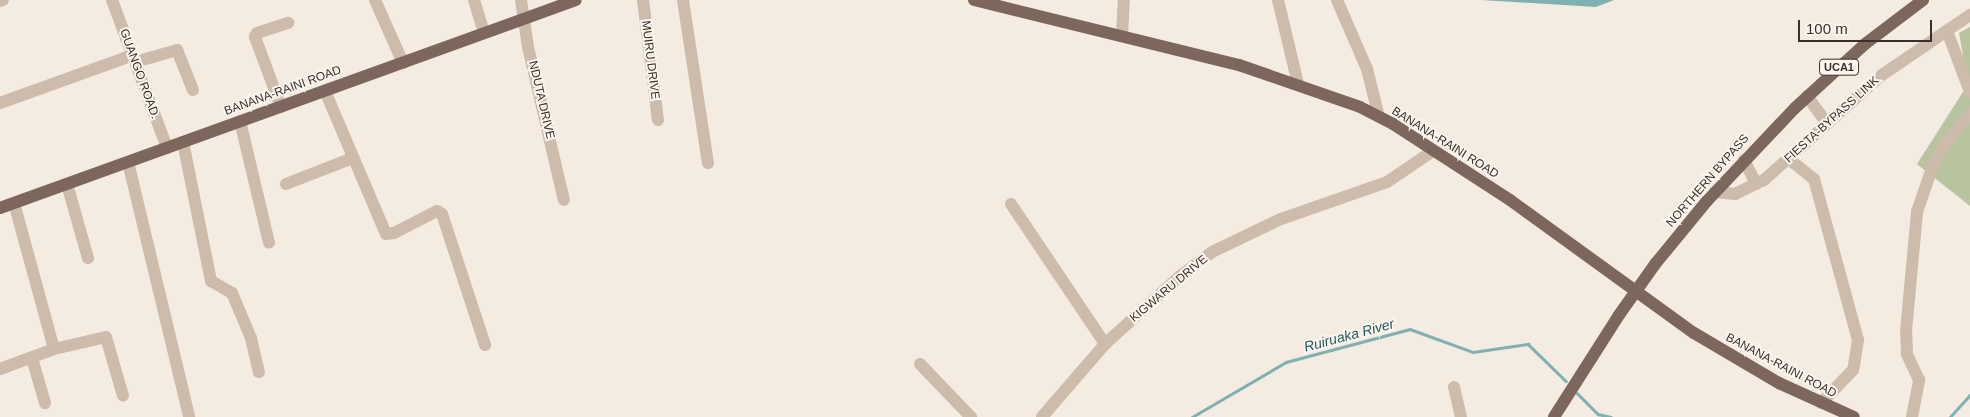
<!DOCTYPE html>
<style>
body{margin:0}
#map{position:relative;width:1970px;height:417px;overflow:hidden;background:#f4ebe1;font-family:Arial,sans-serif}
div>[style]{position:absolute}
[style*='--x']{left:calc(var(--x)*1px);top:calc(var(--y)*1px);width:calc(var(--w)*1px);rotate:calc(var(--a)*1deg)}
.green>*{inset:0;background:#b8c4a0}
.water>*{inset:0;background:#7fb0b2}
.stream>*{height:2.5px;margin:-1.25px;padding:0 1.25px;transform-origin:1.25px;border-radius:1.25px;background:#7fb0b2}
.minor>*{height:12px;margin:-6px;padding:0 6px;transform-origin:6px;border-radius:6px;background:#cdbbac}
.major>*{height:12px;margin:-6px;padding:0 6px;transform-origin:6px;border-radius:6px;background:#7d675c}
.major-bridge>*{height:12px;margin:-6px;padding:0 6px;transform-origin:6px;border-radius:6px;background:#7d675c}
span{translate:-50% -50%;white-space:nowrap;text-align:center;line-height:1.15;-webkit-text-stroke:4px #fbf5ee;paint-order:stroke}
.shield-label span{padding:1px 4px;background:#fbf5ee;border:1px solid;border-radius:4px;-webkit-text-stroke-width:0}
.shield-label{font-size:11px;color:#3b302b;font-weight:700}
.street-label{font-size:12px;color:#3b302b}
.water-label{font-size:14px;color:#1f5a5e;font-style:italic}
.scale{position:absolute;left:1798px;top:20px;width:134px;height:22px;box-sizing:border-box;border:2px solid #3b302b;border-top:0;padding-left:6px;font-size:15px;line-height:18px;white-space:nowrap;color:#3b302b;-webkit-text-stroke:4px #fbf5ee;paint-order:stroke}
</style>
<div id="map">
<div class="green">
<div style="clip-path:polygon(1970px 27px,1970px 206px,1917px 164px,1968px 84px,1959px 33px)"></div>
</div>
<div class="water">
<div style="clip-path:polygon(1481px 0,1614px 0,1596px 7px)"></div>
</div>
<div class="stream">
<div style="--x:1577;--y:393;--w:30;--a:45"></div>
<div style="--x:1598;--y:414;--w:13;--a:13"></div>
<div style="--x:1192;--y:417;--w:109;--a:-30.3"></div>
<div style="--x:1286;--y:362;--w:128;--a:-14.9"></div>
<div style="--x:1410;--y:329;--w:67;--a:20.1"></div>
<div style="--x:1473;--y:352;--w:56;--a:-8.3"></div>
<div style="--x:1528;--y:344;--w:53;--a:44.2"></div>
<div style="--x:1950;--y:417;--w:30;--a:-48"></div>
</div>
<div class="minor">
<div style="--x:112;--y:0;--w:158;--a:69.6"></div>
<div style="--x:375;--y:0;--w:69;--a:66"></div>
<div style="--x:474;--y:0;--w:34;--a:73"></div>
<div style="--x:521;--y:0;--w:48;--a:81.5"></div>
<div style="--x:528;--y:47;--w:157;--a:76.8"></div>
<div style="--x:643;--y:0;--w:121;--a:82.9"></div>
<div style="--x:683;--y:0;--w:165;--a:81.3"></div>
<div style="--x:1278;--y:0;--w:86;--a:76.6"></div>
<div style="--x:1337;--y:0;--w:75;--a:66.5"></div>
<div style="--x:1367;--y:69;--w:49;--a:76"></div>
<div style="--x:0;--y:1;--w:3;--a:-18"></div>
<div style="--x:1947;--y:31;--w:65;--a:69.3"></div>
<div style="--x:1122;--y:35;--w:35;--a:-87"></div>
<div style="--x:135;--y:62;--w:44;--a:-15.9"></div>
<div style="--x:177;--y:50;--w:43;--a:68.2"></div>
<div style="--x:325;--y:91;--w:155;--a:66.9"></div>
<div style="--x:386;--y:234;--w:8;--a:-7"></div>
<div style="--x:394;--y:233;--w:48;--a:-27.1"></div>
<div style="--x:437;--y:211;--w:6;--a:31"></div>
<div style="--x:442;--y:214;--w:138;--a:71.8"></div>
<div style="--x:1807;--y:96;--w:32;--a:54"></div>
<div style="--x:0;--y:103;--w:141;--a:-19.8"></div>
<div style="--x:281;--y:107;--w:75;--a:-110.4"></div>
<div style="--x:255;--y:37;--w:4;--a:-63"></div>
<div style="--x:257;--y:33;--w:33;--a:-18"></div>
<div style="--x:240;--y:121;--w:125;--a:76.6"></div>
<div style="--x:183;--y:142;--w:142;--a:78.6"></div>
<div style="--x:211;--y:281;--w:24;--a:30"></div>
<div style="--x:232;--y:293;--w:49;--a:67.1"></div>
<div style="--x:251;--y:338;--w:35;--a:77"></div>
<div style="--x:1789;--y:159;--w:32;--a:39"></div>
<div style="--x:1814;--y:179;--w:167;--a:74.7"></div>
<div style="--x:1858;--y:340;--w:30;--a:99"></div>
<div style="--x:1853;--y:370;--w:46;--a:134.1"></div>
<div style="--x:1744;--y:160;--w:27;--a:63"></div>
<div style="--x:128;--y:162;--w:262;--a:76.5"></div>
<div style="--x:67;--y:184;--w:77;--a:74.2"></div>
<div style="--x:286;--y:184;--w:72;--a:-21.2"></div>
<div style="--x:1715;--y:192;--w:20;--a:6"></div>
<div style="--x:1735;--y:194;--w:32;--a:-26"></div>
<div style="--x:1764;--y:180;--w:158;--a:-41.7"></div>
<div style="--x:1882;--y:75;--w:107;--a:-34.3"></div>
<div style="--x:1011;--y:204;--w:169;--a:56.1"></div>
<div style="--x:54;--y:349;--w:53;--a:-13"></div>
<div style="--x:106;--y:337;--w:61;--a:73.9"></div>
<div style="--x:32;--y:358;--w:47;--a:73.9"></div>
<div style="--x:920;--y:364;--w:74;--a:46.1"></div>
<div style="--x:0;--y:369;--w:58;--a:-20.3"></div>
<div style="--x:54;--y:349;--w:151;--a:-105.3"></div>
<div style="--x:1454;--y:387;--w:31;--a:77"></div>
<div style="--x:1042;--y:417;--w:96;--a:-49.2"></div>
<div style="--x:1105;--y:344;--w:100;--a:-42.2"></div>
<div style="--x:1179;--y:277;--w:41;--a:-37.1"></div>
<div style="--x:1212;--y:252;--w:76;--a:-25.6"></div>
<div style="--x:1281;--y:219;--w:112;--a:-19.2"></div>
<div style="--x:1387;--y:182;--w:55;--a:-34"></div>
<div style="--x:1912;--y:417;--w:38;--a:-79"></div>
<div style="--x:1919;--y:380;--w:29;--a:-115"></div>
<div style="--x:1907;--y:354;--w:23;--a:-92"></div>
<div style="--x:1906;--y:331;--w:120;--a:-84.7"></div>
<div style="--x:1917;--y:212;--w:50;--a:-71.2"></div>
<div style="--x:1933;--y:165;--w:26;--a:-61"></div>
<div style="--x:1946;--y:142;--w:38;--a:-50"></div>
</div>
<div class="major">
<div style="--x:974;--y:0;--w:273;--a:13.8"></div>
<div style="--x:1239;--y:65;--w:128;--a:19.1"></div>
<div style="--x:1360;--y:107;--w:37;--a:27"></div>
<div style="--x:1393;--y:124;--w:140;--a:33"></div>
<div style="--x:1510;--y:200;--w:227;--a:35.9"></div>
<div style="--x:1694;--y:333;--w:99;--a:30.5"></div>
<div style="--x:1779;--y:383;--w:82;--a:24.4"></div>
<div style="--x:0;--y:208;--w:612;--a:-19.86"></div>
<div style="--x:1656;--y:263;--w:80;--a:-50.6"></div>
<div style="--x:1707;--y:201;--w:128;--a:-46.6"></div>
<div style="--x:1795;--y:108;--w:95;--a:-42.4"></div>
<div style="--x:1865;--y:44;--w:73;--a:-37.2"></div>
<div style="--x:1554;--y:417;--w:121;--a:-57.5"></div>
</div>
<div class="major-bridge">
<div style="--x:1619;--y:315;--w:64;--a:-54.6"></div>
</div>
<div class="shield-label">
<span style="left:1839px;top:67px">UCA1</span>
</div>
<div class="street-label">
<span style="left:650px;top:60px;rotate:83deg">MUIRU DRIVE</span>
<span style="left:139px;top:74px;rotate:70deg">GUANGO ROAD.</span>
<span style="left:283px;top:91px;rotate:-20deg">BANANA-RAINI ROAD</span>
<span style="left:541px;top:100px;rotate:77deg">NDUTA DRIVE</span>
<span style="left:1832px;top:120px;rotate:-42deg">FIESTA-BYPASS LINK</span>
<span style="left:1445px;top:143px;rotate:32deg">BANANA-RAINI ROAD</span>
<span style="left:1708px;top:181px;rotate:-49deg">NORTHERN BYPASS</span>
<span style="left:1169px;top:289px;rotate:-40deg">KIGWARU DRIVE</span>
<span style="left:1781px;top:366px;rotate:28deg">BANANA-RAINI ROAD</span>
</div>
<div class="water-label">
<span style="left:1349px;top:335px;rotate:-15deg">Ruiruaka River</span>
</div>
<div class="scale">100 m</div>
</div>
